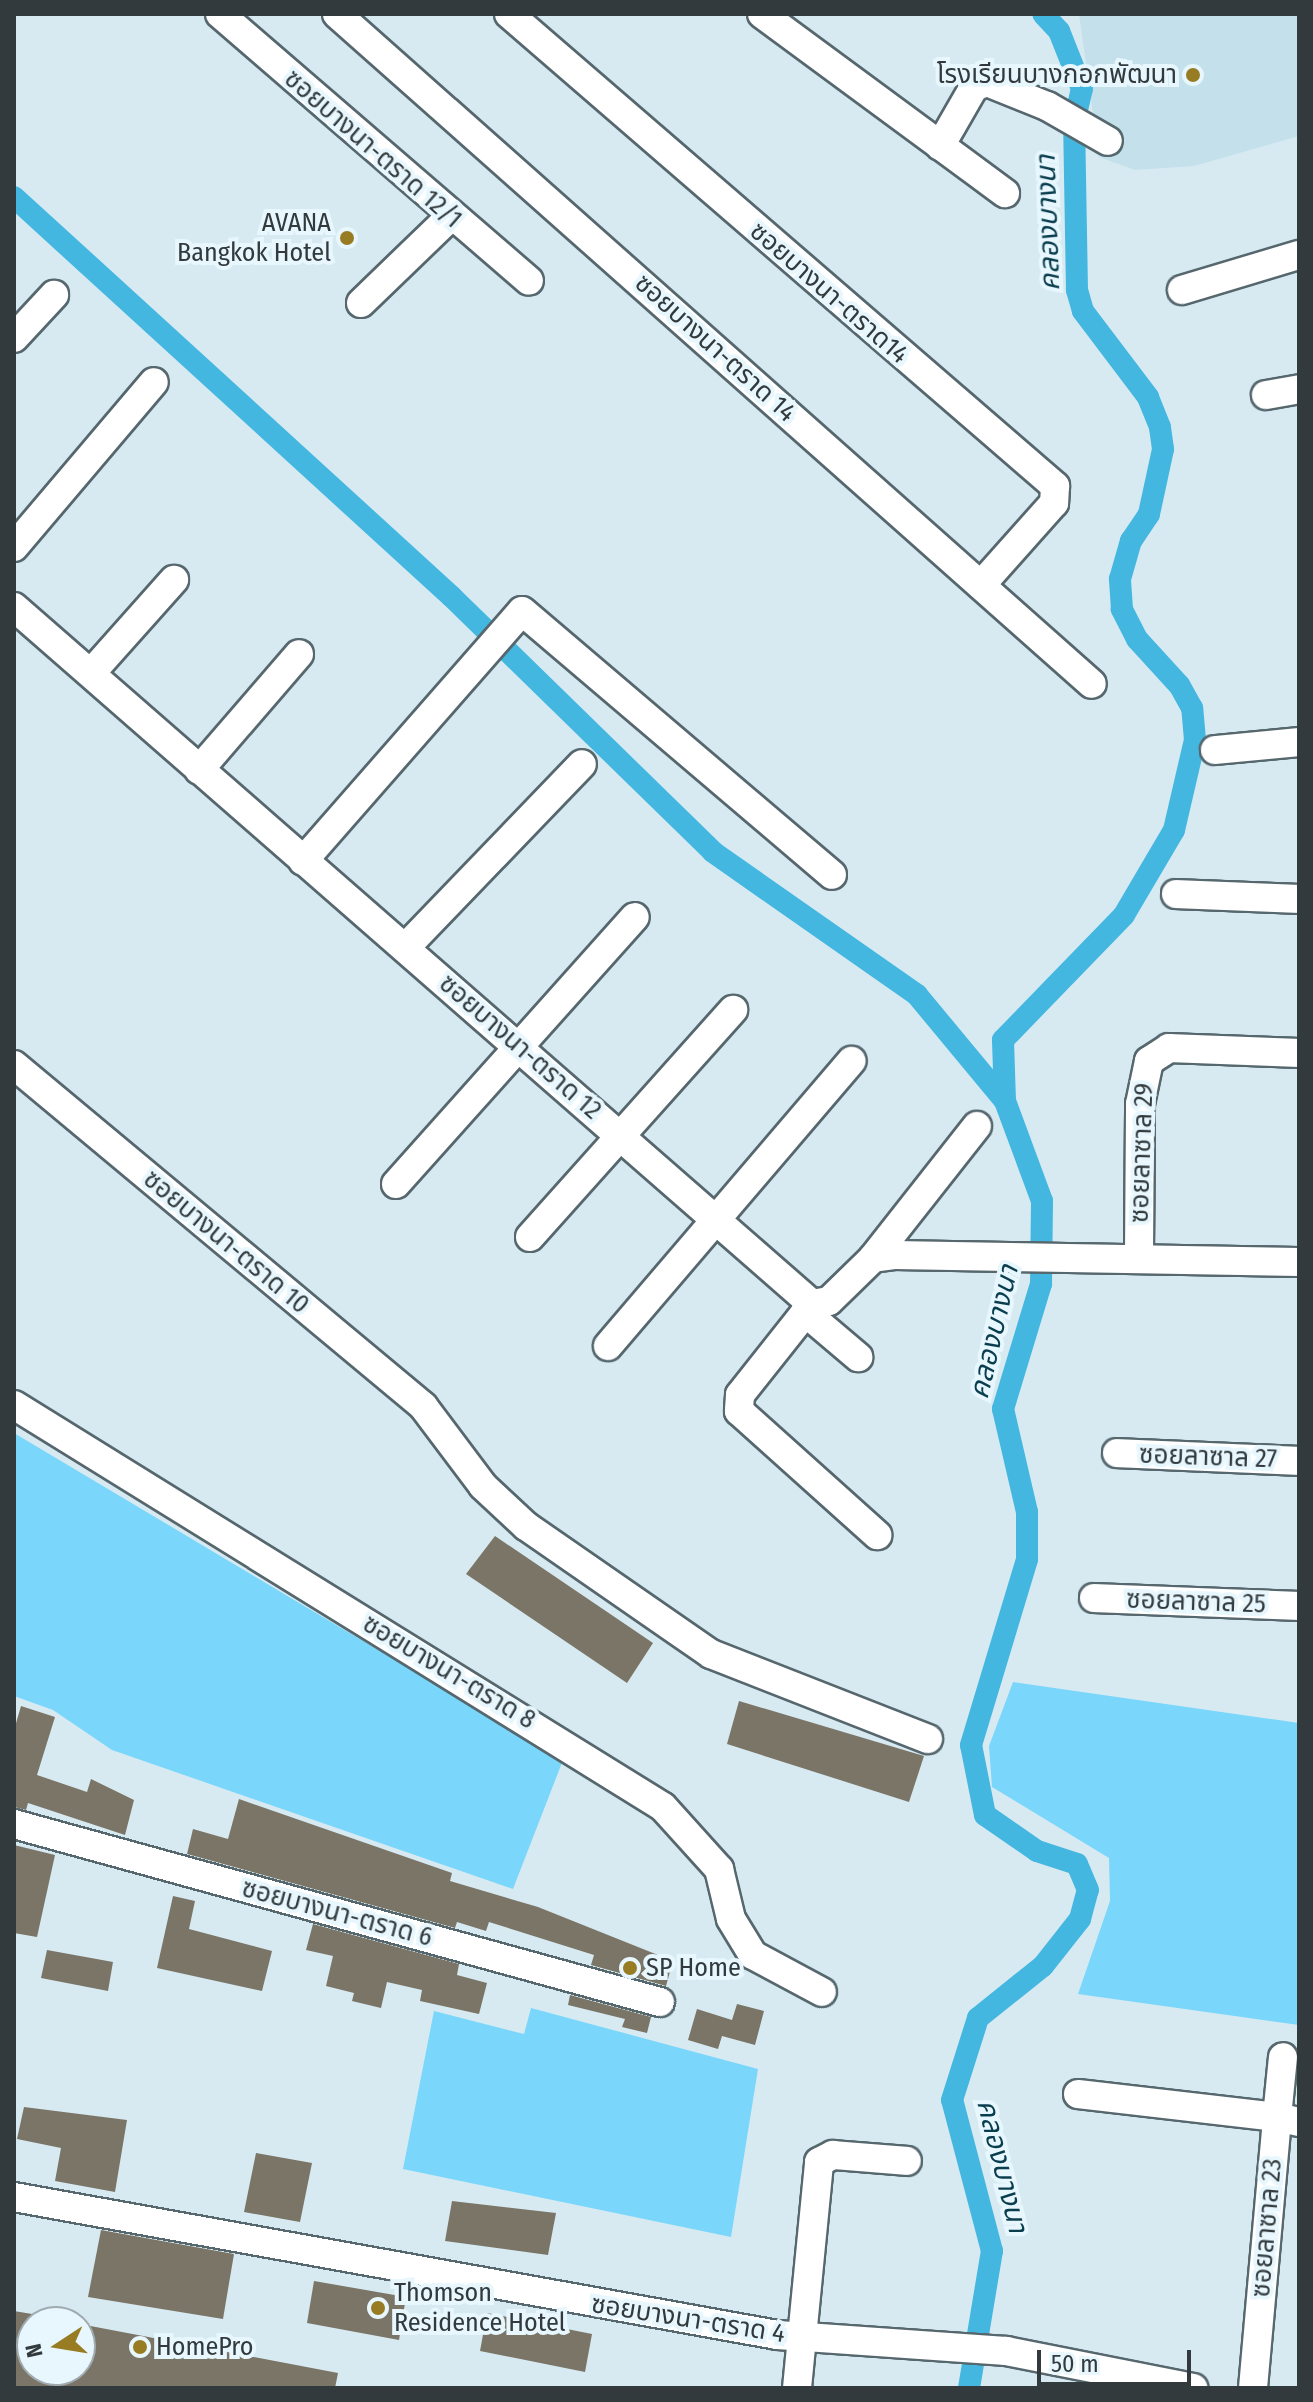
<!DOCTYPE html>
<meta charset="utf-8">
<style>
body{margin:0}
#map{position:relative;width:1313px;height:2402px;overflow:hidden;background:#d7eaf2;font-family:"Fira Sans Condensed","Noto Sans Thai",sans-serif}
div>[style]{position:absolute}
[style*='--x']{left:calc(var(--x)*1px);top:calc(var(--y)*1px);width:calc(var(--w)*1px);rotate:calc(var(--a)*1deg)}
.built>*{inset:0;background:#c4e0eb}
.green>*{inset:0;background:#7ad6fa}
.canal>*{height:22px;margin:-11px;padding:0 11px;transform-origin:11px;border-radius:11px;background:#44b7e1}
.building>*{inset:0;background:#7a7566}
.roads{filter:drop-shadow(2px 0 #56676e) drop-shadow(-2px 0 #56676e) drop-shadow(0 2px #56676e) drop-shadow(0 -2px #56676e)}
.minor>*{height:28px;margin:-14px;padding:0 14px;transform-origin:14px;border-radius:14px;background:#fff}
.dots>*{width:22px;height:22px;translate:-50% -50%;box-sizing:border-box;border:4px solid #e7f7fd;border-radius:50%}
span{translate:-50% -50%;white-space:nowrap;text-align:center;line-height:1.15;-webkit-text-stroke:8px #e7f7fd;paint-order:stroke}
.poi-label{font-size:26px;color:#323a3d}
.right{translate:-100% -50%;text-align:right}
.left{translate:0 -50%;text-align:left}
.street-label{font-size:26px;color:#323a3d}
.water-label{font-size:28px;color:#0a3d4e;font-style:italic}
.frame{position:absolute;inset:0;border:16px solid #323a3d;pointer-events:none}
.north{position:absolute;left:16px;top:2306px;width:80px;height:80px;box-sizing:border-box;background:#e7f7fd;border:2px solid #9fabb0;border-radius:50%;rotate:258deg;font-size:22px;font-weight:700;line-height:32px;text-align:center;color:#323a3d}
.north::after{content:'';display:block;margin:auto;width:28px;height:36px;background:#977c24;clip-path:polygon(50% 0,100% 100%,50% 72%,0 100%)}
.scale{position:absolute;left:1037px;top:2350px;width:154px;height:36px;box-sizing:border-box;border:4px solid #323a3d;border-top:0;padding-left:10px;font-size:24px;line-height:28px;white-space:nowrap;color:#323a3d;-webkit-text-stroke:6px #e7f7fd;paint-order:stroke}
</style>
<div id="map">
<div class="built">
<div style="clip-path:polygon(1079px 14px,1299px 14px,1299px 136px,1194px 166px,1135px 170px,1099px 157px)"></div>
</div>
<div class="green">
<div style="clip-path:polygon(14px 1433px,563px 1760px,513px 1889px,112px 1750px,53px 1710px,14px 1696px)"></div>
<div style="clip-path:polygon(1013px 1682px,1299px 1723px,1299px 2025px,1078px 1994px,1110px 1901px,1109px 1858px,992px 1787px,989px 1746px)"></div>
<div style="clip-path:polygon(531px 2008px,758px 2069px,731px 2237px,403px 2169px,434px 2011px,524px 2034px)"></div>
</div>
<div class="canal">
<div style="--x:14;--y:197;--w:593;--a:42.4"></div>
<div style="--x:452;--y:597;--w:365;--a:44.3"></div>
<div style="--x:713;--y:852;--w:249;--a:35"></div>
<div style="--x:917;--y:995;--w:138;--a:50.3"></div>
<div style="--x:969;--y:2388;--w:139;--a:-80.5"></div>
<div style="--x:992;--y:2251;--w:156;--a:-104.8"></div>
<div style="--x:952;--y:2100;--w:86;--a:-72.4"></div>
<div style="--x:978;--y:2018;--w:83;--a:-38.7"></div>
<div style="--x:1043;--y:1966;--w:60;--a:-51.8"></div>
<div style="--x:1080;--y:1919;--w:30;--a:-75"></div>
<div style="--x:1088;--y:1890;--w:28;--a:-113"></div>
<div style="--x:1077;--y:1864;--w:42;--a:-162"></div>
<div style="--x:1037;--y:1851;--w:63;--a:-145.3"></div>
<div style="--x:985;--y:1815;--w:71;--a:-101.3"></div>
<div style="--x:971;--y:1745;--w:194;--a:-73.2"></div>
<div style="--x:1027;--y:1559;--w:47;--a:-90"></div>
<div style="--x:1027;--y:1512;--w:106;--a:-103.1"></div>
<div style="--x:1003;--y:1409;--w:131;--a:-73.1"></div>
<div style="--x:1041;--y:1284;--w:83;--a:-89.3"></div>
<div style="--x:1042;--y:1201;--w:107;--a:-110.3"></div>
<div style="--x:1005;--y:1101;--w:61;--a:-91.9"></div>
<div style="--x:1003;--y:1040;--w:174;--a:-45.9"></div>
<div style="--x:1124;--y:915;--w:99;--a:-59.5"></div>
<div style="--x:1174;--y:830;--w:92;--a:-76.9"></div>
<div style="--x:1195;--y:740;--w:32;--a:-95"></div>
<div style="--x:1192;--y:708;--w:26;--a:-119"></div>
<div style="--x:1179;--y:685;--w:62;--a:-132.4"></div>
<div style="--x:1137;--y:639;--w:34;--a:-117"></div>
<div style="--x:1122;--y:609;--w:30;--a:-94"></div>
<div style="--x:1120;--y:579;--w:40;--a:-74"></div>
<div style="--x:1131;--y:541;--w:32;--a:-56"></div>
<div style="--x:1149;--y:514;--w:66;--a:-77.8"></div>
<div style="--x:1163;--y:449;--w:22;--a:-98"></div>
<div style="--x:1160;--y:427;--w:32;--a:-112"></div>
<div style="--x:1148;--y:397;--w:108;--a:-127.1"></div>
<div style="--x:1083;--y:311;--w:22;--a:-106"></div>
<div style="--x:1077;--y:290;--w:167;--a:-91"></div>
<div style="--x:1074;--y:123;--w:35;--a:-77"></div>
<div style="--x:1082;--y:89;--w:62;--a:-111.6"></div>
<div style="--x:1059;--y:31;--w:23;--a:-133"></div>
</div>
<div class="building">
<div style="clip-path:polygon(495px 1536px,653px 1643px,627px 1683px,466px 1574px)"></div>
<div style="clip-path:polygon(739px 1701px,924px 1756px,909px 1802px,727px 1744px)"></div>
<div style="clip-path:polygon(21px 1706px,55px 1717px,37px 1775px,87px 1792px,91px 1779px,134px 1800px,125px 1835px,28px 1803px,26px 1810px,14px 1807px,14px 1730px)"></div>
<div style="clip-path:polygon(239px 1799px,452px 1873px,450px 1881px,538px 1907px,673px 1961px,666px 1986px,591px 1965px,594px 1955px,489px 1922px,486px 1931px,457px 1922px,455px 1928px,187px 1854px,193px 1829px,228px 1839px)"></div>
<div style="clip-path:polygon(14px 1845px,55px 1855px,37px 1937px,14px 1933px)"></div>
<div style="clip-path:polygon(173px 1896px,195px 1901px,189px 1929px,272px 1951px,262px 1991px,157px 1968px)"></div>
<div style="clip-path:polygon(313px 1924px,459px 1964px,457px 1975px,487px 1983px,479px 2014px,420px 2001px,422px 1990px,387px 1982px,381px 2008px,352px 2001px,354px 1993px,326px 1986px,333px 1956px,306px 1950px)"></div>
<div style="clip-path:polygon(47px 1950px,113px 1962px,108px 1991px,41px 1978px)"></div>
<div style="clip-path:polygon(570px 1995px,651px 2017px,647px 2033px,622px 2027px,625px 2019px,568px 2005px)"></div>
<div style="clip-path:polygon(737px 2004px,764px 2011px,755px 2045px,722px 2036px,718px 2049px,688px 2040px,697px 2009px,732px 2020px)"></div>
<div style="clip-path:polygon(24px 2107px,127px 2120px,115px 2192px,55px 2181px,61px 2148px,17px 2139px)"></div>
<div style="clip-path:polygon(256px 2153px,312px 2163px,300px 2222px,244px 2212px)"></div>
<div style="clip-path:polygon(452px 2201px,556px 2213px,548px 2255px,445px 2241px)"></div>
<div style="clip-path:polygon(101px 2230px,234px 2254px,223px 2319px,88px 2297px)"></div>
<div style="clip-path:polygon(314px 2281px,406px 2297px,399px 2340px,307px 2323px)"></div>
<div style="clip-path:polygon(14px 2311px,32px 2314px,32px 2370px,80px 2370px,80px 2324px,338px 2373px,335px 2388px,14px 2388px)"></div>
<div style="clip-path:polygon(487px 2313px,592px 2334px,585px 2372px,480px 2351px)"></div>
</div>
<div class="roads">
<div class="minor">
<div style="--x:220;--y:14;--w:408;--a:40.8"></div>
<div style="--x:337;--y:14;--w:1009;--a:41.59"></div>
<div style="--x:509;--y:14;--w:722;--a:40.84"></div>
<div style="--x:1055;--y:486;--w:17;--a:93"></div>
<div style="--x:1054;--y:503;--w:110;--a:131.7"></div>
<div style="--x:762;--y:14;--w:302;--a:36.4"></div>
<div style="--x:940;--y:146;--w:68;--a:-60"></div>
<div style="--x:974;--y:87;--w:14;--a:-21"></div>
<div style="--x:987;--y:82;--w:65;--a:21.8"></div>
<div style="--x:1047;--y:106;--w:70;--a:29.8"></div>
<div style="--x:1182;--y:290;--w:122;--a:-16.7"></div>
<div style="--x:361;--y:303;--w:122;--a:-44"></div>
<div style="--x:14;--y:338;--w:59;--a:-47.1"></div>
<div style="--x:1266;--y:395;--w:34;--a:-10"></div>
<div style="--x:14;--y:547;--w:216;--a:-49.7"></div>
<div style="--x:14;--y:607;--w:1060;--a:41.14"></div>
<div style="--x:812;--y:1304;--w:17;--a:-10"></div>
<div style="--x:829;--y:1301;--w:62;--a:-44.3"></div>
<div style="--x:873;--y:1258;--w:21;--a:-8"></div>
<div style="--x:894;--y:1255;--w:405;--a:1"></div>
<div style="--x:91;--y:673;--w:125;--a:-48.3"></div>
<div style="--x:1215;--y:750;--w:84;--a:-5.4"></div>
<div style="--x:199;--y:770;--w:153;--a:-49.2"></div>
<div style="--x:303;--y:861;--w:332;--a:-48.8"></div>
<div style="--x:522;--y:611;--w:407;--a:40.4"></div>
<div style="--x:1176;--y:894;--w:123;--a:2.3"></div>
<div style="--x:405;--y:948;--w:255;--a:-46.1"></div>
<div style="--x:14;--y:1065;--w:533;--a:39.82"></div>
<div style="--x:423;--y:1406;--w:100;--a:53.1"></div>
<div style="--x:483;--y:1486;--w:59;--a:42.9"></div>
<div style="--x:526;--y:1526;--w:225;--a:34.7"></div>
<div style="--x:711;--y:1654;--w:233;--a:21.4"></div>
<div style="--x:396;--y:1184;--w:358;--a:-48.2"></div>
<div style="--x:530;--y:1237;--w:305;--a:-48.2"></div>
<div style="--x:1139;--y:1255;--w:151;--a:-89.6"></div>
<div style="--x:1140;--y:1104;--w:44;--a:-78.2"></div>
<div style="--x:1149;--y:1061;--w:24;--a:-33"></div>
<div style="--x:1169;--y:1048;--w:130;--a:2.2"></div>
<div style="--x:873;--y:1258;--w:168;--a:-51.8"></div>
<div style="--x:812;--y:1304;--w:116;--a:128.4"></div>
<div style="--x:740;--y:1395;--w:16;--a:94"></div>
<div style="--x:739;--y:1411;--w:186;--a:41.9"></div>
<div style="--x:805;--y:1312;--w:70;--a:40.3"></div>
<div style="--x:608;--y:1346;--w:375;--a:-49.5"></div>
<div style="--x:14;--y:1405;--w:763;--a:31.77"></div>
<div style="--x:663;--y:1807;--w:84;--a:47.9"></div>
<div style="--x:719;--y:1869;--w:51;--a:76.5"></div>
<div style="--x:731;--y:1919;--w:42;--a:58.6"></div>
<div style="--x:753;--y:1955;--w:78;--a:28.2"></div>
<div style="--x:1117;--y:1453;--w:182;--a:2.5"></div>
<div style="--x:1094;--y:1598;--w:205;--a:2.2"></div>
<div style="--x:14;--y:1824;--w:670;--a:15.41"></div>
<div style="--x:1078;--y:2094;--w:200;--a:6.6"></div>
<div style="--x:1277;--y:2117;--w:60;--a:-84.3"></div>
<div style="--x:14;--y:2197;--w:775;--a:10.25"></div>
<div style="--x:777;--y:2335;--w:230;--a:4"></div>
<div style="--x:1006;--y:2351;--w:191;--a:11.2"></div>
<div style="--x:797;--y:2388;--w:227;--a:-84.4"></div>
<div style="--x:819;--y:2162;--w:16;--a:-27"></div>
<div style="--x:833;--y:2155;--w:74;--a:4.6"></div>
<div style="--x:1253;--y:2388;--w:272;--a:-84.9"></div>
<div style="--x:1277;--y:2117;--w:23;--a:13"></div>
</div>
</div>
<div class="dots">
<div style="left:1193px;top:75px;background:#977c24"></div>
<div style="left:347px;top:238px;background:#977c24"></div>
<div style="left:630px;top:1968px;background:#977c24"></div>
<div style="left:378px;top:2308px;background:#977c24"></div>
<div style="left:140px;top:2347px;background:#977c24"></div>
</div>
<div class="poi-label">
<span class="right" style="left:1177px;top:75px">โรงเรียนบางกอกพัฒนา</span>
<span class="right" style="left:331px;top:238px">AVANA<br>Bangkok Hotel</span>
<span class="left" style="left:646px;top:1968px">SP Home</span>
<span class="left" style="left:394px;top:2308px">Thomson<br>Residence Hotel</span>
<span class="left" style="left:156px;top:2347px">HomePro</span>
</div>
<div class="street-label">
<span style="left:373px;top:149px;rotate:41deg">ซอยบางนา-ตราด 12/1</span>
<span style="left:829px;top:293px;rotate:41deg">ซอยบางนา-ตราด14</span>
<span style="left:715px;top:348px;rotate:42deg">ซอยบางนา-ตราด 14</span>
<span style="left:520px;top:1047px;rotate:41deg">ซอยบางนา-ตราด 12</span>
<span style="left:1142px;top:1153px;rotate:-88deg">ซอยลาซาล 29</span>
<span style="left:226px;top:1242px;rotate:40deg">ซอยบางนา-ตราด 10</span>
<span style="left:1208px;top:1457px;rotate:2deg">ซอยลาซาล 27</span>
<span style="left:1196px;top:1602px;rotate:2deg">ซอยลาซาล 25</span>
<span style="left:449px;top:1672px;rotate:31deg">ซอยบางนา-ตราด 8</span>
<span style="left:337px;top:1913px;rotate:15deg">ซอยบางนา-ตราด 6</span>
<span style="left:1267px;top:2228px;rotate:-85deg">ซอยลาซาล 23</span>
<span style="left:688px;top:2319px;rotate:9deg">ซอยบางนา-ตราด 4</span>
</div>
<div class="water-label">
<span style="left:1048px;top:223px;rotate:-92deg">คลองบางนา</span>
<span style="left:994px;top:1332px;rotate:-77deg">คลองบางนา</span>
<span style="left:1002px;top:2166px;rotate:76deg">คลองบางนา</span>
</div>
<div class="frame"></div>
<div class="north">N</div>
<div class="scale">50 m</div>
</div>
